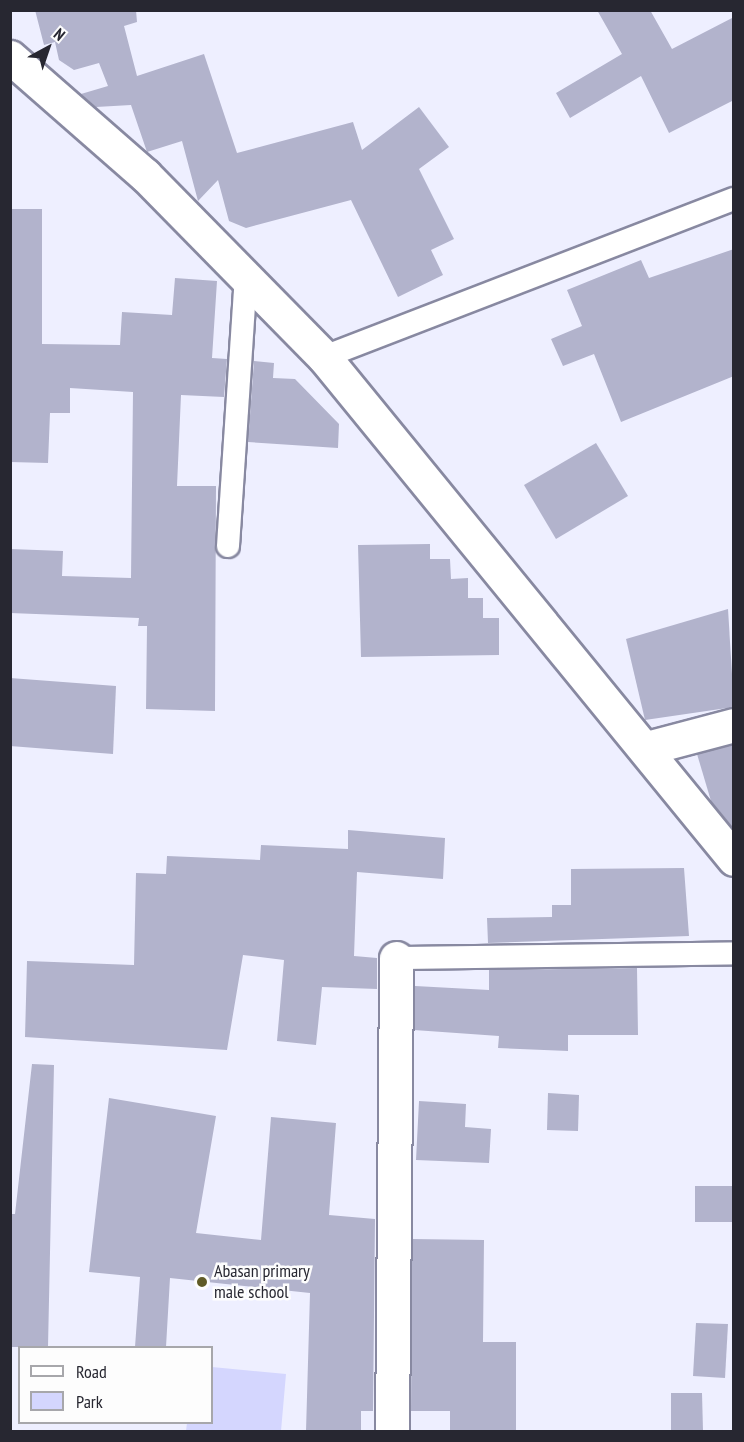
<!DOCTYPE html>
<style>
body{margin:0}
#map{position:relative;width:744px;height:1442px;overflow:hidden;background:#eeefff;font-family:"PT Sans Narrow",sans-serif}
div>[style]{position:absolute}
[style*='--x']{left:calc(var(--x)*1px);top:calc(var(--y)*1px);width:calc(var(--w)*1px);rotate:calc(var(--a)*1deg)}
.green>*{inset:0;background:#d4d6fe}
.building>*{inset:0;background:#b2b3cc}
.roads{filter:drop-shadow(2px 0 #8889a1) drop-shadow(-2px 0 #8889a1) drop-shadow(0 2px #8889a1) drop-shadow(0 -2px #8889a1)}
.service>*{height:22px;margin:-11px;padding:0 11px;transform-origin:11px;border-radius:11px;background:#fff}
.minor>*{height:33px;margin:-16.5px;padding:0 16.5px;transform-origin:16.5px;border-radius:16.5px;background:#fff}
.dots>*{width:16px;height:16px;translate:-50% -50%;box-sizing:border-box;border:3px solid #fdfdfd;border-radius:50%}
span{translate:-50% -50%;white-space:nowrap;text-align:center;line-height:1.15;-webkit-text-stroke:5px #fdfdfd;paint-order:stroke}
.poi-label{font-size:18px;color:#272731}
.left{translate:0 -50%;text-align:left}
.frame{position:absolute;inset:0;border:12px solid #272731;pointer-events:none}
.legend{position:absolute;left:18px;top:1346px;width:195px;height:78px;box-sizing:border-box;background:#fdfdfd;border:2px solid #a7a7ab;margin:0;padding:8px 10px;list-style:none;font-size:18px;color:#272731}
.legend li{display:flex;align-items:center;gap:12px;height:30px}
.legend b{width:30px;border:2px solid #a7a7ab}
.north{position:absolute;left:18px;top:18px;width:60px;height:60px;-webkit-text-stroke:4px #fdfdfd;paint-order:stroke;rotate:40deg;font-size:16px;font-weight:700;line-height:24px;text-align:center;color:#272731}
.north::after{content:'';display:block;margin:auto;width:21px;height:27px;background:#272731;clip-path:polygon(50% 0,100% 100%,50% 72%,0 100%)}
</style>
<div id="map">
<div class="green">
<div style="clip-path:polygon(212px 1367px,286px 1374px,281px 1431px,186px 1431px,187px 1423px,212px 1422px)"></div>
</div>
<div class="building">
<div style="clip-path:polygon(35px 10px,136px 10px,137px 22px,124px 26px,137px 76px,204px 54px,237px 153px,353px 122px,362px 150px,419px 107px,449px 147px,419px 169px,454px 239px,431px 250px,443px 275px,398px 297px,351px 200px,246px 228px,229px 221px,218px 180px,198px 201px,182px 141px,147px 152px,131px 105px,96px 107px,81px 94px,108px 86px,99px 63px,74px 70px,59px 60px,55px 42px,44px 45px)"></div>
<div style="clip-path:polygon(597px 10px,650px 10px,672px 49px,734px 17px,734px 100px,669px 133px,641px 76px,570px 118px,556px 93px,622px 54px)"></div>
<div style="clip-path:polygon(10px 209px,42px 209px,42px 344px,120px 345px,122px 312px,172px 315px,175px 278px,217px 281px,212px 358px,227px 359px,224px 397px,181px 395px,177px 486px,216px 486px,215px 711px,146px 709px,147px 626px,138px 626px,139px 618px,10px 613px,10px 549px,63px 551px,62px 576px,131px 578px,133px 392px,70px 388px,70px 413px,50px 413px,48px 463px,10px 462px)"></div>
<div style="clip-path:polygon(734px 249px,734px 376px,621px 422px,594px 354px,563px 366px,551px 339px,582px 326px,567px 290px,641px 260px,649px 278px)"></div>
<div style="clip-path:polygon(254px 361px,274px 363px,273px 378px,295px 379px,339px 424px,338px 448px,248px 442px)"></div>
<div style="clip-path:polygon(596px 443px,628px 496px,556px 539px,524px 485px)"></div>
<div style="clip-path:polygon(430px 544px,430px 559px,450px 559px,451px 579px,468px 578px,468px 598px,483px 598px,483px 618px,499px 618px,499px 655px,361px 657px,358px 545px)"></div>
<div style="clip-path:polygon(728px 609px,734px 707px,645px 720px,626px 639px)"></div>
<div style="clip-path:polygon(10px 678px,116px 686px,113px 754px,10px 746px)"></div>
<div style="clip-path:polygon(734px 745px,734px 829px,711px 801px,697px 754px)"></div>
<div style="clip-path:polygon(348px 830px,445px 838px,443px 879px,357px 872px,354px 956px,377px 958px,377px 989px,322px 987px,316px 1045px,277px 1041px,284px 960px,243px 955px,227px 1050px,25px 1037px,27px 961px,134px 965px,136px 873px,166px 874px,167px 856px,260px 860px,261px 845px,348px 849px)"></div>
<div style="clip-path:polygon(684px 868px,689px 936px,488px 943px,487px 918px,552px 917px,552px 905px,571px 905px,571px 869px)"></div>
<div style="clip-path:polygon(637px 968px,638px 1035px,568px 1035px,568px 1051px,498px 1048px,499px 1036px,414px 1030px,415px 986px,489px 990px,489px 970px)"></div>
<div style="clip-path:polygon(32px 1064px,54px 1065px,48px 1347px,10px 1347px,10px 1214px,15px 1214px)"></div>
<div style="clip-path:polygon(548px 1093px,579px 1095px,578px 1131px,547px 1130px)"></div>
<div style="clip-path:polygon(109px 1098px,216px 1116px,196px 1233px,261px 1240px,271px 1117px,336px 1123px,329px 1215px,375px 1219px,373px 1411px,361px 1411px,361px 1431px,306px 1431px,310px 1293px,170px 1278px,166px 1347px,135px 1347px,140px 1277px,89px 1272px)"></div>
<div style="clip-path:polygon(419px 1101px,466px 1104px,465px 1127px,491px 1129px,489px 1163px,416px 1160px)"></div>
<div style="clip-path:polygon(695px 1186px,734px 1186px,734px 1222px,695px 1222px)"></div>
<div style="clip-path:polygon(412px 1239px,484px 1240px,483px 1342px,516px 1342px,516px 1431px,450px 1431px,450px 1411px,411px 1411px)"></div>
<div style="clip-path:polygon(696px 1323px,728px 1324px,725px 1378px,693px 1376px)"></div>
<div style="clip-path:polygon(671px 1393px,702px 1393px,703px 1431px,671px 1431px)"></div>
</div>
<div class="roads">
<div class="service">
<div style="--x:324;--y:357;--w:439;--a:-21.1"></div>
<div style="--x:228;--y:546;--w:269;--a:-86.2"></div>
<div style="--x:396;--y:958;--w:338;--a:-0.8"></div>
</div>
<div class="minor">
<div style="--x:10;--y:57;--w:179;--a:41.2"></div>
<div style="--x:145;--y:175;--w:255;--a:45.5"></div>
<div style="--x:324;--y:357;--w:648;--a:50.76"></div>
<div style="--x:647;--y:748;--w:90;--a:-14.8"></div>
<div style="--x:392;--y:1432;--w:474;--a:-89.5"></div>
</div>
</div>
<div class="dots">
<div style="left:202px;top:1282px;background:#605b27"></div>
</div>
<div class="poi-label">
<span class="left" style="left:214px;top:1282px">Abasan primary<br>male school</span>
</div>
<div class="frame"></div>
<ul class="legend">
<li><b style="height:8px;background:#fff"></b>Road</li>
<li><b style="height:16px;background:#d4d6fe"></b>Park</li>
</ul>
<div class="north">N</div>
</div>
